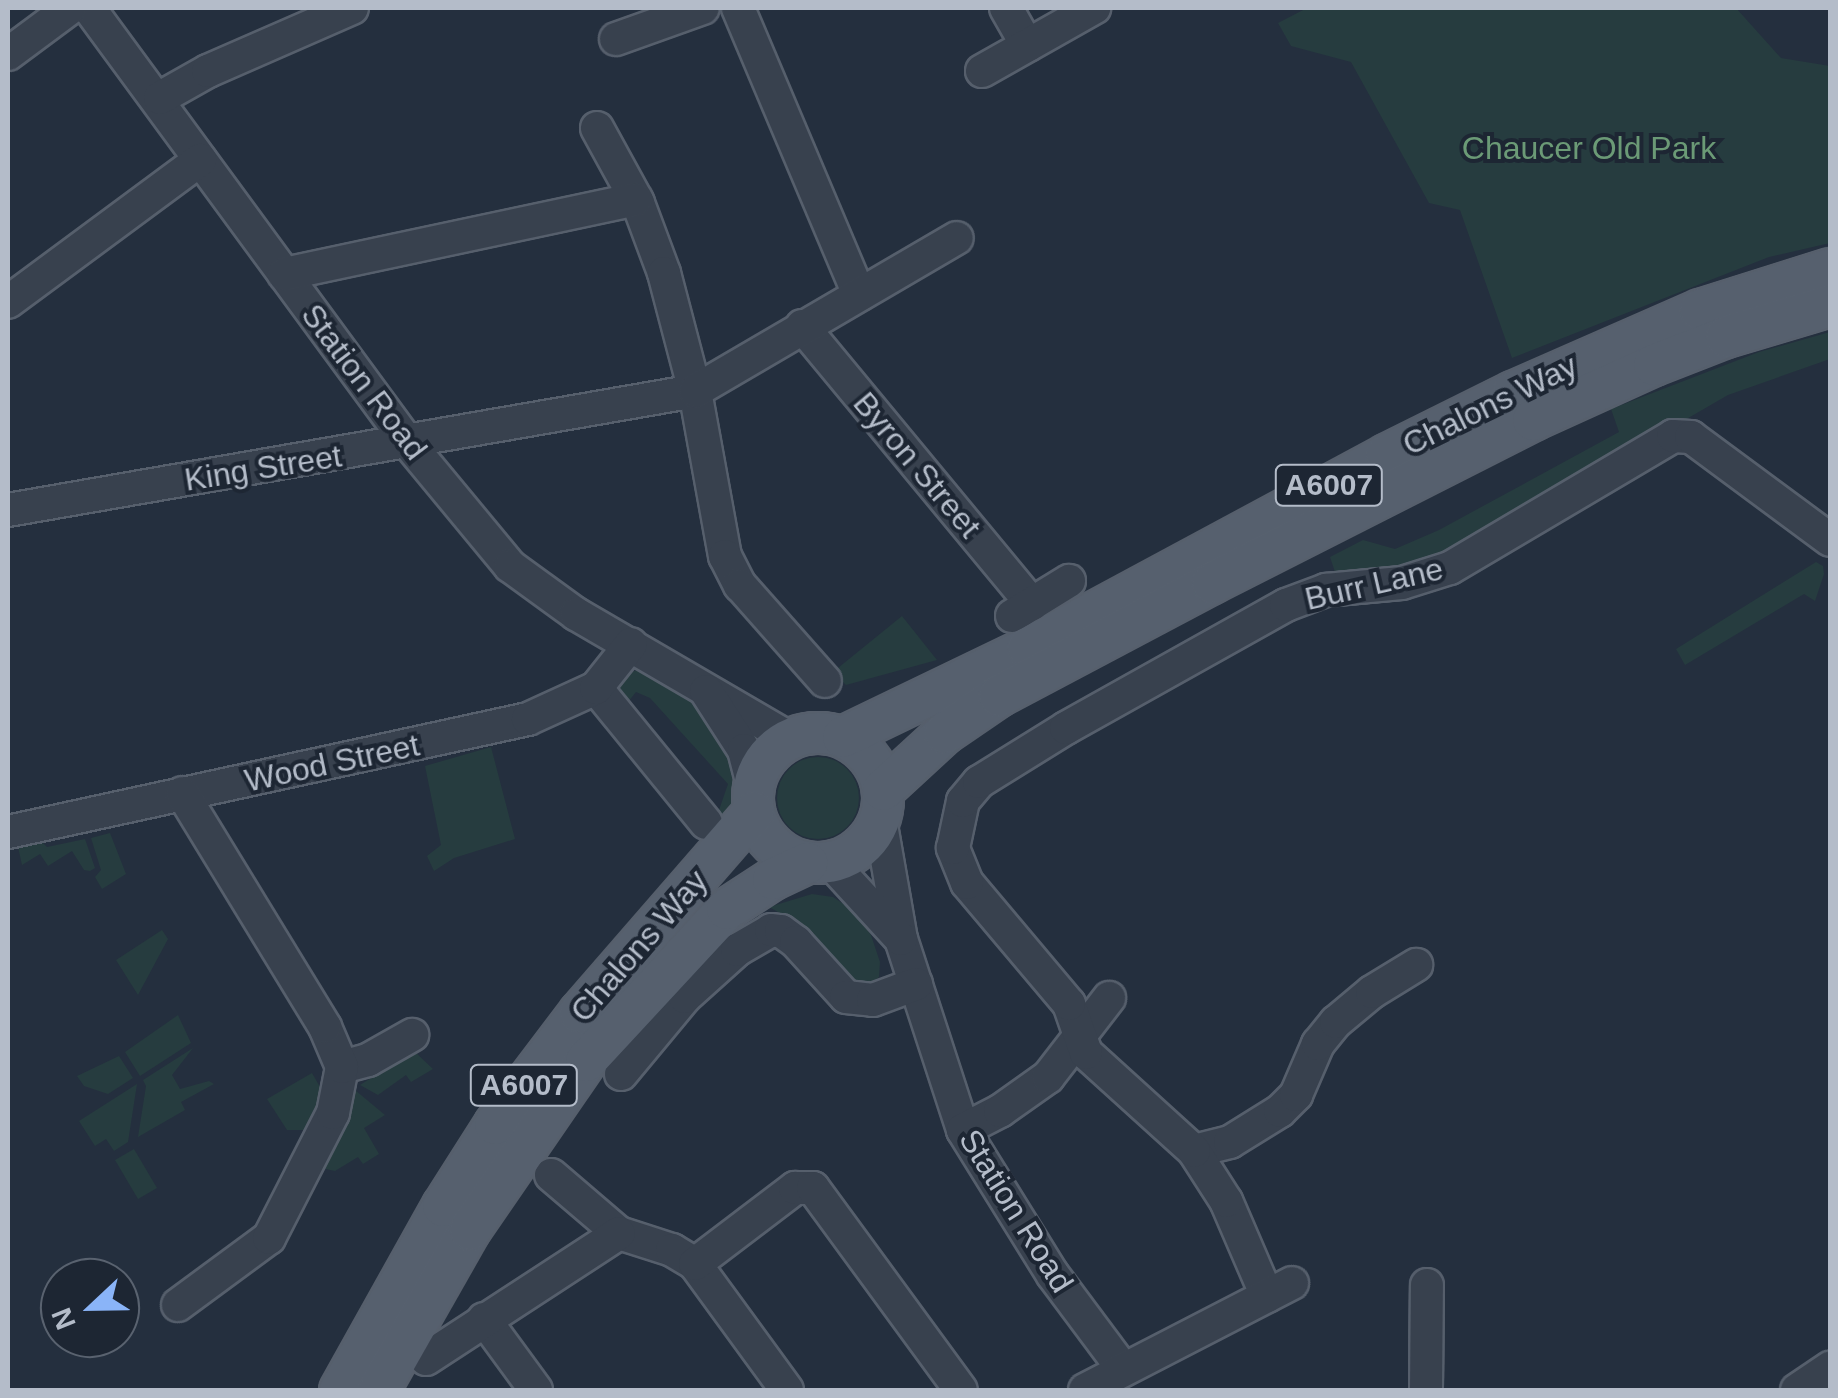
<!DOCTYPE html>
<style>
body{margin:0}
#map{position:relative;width:1838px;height:1398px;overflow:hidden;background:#242f3e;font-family:Helvetica,sans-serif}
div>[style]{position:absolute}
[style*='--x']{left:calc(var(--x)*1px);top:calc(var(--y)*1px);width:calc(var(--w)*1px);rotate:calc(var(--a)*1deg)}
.green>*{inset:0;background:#263c3f}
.round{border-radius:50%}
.roads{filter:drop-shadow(2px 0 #565f6c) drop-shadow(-2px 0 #565f6c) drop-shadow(0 2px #565f6c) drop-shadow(0 -2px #565f6c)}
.minor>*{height:32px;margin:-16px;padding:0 16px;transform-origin:16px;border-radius:16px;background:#38414e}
.major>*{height:40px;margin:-20px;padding:0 20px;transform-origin:20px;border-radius:20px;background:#56606e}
.major>.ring{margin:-20px;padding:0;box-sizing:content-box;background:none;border:40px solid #56606e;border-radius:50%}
span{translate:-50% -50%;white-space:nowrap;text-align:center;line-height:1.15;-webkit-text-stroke:8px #1d2633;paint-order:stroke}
.shield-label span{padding:2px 8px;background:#1d2633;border:2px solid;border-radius:8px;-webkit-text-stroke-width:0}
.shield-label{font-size:30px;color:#b4bcc9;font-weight:700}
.park-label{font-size:32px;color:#6b9a76}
.street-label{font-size:32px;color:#b4bcc9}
.frame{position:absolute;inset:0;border:10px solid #b4bcc9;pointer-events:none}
.north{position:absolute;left:40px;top:1258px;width:100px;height:100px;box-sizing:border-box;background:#1d2633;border:2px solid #59626f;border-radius:50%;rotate:248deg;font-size:28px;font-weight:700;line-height:40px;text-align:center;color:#b4bcc9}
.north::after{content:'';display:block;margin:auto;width:35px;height:45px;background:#8ab4f8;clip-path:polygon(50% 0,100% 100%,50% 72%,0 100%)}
</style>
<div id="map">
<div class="green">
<div style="clip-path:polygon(1307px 8px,1736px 8px,1781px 58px,1830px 66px,1830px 243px,1769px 257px,1512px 358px,1460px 210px,1429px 203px,1351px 62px,1291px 46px,1278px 23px)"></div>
<div style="clip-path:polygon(1830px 332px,1830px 359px,1728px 395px,1486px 535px,1417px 565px,1345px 578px,1335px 572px,1330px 557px,1363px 540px,1395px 549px,1439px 530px,1619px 432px,1611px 409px,1759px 352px)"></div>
<div style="clip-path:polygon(1816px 562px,1823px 566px,1824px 574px,1815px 601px,1804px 594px,1685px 665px,1676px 649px)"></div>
<div style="clip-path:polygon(902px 616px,937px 660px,846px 685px,833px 672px)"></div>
<div style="clip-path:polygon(642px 669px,702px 705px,727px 738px,736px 785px,733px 801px,724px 824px,699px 848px,718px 813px,728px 784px,650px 698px,636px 692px,628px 702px,618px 692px,623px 674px)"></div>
<div style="clip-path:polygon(491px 747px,515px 839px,454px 858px,434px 871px,427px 856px,441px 845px,425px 766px)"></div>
<div class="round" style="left:777px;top:757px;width:82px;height:82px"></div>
<div style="clip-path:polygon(110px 833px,126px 874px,102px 889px,95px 877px,101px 870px,91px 838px)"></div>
<div style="clip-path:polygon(85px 839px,95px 868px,90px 871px,84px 870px,72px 851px,48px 866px,40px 854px,22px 865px,18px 847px,42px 842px,47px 847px)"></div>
<div style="clip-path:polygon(812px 894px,833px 897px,854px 911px,871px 935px,880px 962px,879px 977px,873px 982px,860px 986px,803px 926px,769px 907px)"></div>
<div style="clip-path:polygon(162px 930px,168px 939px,138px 995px,116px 960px)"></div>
<div style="clip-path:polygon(178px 1015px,191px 1043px,140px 1076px,125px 1052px)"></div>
<div style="clip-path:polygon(193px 1048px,172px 1075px,180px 1089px,209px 1081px,214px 1084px,181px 1102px,185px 1110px,138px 1137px,146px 1086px,143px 1080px)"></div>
<div style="clip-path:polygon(414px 1051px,433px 1069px,411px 1082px,406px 1075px,378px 1095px,360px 1085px)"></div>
<div style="clip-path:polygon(119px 1056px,133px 1078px,108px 1094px,84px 1086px,77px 1076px)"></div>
<div style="clip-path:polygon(312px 1073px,320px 1087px,316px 1111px,306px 1130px,287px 1130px,267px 1099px)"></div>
<div style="clip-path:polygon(137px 1084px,128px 1142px,114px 1151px,106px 1139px,95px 1146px,79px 1121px)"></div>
<div style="clip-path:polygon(355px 1090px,385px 1115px,364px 1128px,379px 1154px,363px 1164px,358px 1157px,335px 1171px,321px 1168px)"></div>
<div style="clip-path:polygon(134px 1149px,157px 1188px,138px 1199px,115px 1160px)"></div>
</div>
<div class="roads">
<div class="minor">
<div style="--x:89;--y:8;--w:541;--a:53.72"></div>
<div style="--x:409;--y:444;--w:158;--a:50.4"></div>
<div style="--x:510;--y:566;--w:82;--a:36"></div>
<div style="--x:576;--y:614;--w:249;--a:30.2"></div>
<div style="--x:738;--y:8;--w:311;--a:67.1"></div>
<div style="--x:1006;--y:8;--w:43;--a:60.4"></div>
<div style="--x:616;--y:39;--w:92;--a:-19.6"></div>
<div style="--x:8;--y:54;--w:77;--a:-36.6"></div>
<div style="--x:982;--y:71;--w:129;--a:-29.4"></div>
<div style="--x:160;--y:98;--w:55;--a:-29.4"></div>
<div style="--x:208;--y:71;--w:157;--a:-23.6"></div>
<div style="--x:597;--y:128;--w:85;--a:61.3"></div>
<div style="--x:638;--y:203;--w:75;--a:69.6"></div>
<div style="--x:664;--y:273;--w:122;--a:75.3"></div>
<div style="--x:695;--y:391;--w:168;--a:79.7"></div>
<div style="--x:725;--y:556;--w:33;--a:63"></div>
<div style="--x:740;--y:585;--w:128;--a:48.5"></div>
<div style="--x:284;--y:274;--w:360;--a:-12"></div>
<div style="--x:8;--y:302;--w:239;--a:-36.5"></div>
<div style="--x:802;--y:326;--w:361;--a:50.4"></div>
<div style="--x:8;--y:510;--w:697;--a:-9.83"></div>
<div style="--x:695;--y:391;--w:303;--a:-30.3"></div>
<div style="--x:1012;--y:616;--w:67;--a:-31.6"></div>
<div style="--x:596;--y:688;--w:174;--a:50.8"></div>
<div style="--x:706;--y:691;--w:70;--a:57.2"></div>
<div style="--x:744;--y:750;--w:40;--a:75.6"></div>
<div style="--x:880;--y:819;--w:122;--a:80.1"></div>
<div style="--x:901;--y:939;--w:201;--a:72"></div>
<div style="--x:963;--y:1130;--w:171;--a:58.2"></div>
<div style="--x:1053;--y:1275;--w:117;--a:53.3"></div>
<div style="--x:8;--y:832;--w:532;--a:-12.26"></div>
<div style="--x:528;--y:719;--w:75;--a:-24.5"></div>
<div style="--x:596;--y:688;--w:56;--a:-51.5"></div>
<div style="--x:831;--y:863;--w:103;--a:47.4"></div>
<div style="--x:342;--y:1067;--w:27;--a:-15"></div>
<div style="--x:368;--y:1060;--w:51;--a:-29.6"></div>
<div style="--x:621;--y:1074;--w:100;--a:-50.3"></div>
<div style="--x:685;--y:997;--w:70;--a:-42.1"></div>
<div style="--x:737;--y:950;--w:39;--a:-30"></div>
<div style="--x:771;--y:930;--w:10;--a:6"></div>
<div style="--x:781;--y:931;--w:19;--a:36"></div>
<div style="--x:796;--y:942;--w:74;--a:47.7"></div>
<div style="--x:846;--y:997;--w:27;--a:6"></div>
<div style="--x:873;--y:1000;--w:46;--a:-20.4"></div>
<div style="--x:963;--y:1130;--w:42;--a:-27.2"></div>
<div style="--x:1000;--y:1111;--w:59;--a:-35.3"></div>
<div style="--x:1048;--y:1077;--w:100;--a:-52.3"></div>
<div style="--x:1194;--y:1151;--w:37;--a:-14"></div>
<div style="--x:1230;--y:1142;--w:59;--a:-31.8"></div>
<div style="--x:1280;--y:1111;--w:23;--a:-45"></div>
<div style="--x:1296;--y:1095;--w:56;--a:-66.7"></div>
<div style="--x:1318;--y:1044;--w:28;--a:-51"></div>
<div style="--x:1336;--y:1022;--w:47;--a:-39.8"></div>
<div style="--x:1372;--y:992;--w:52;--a:-31.5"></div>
<div style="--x:551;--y:1175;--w:89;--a:40.5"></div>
<div style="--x:619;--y:1233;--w:56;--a:17.8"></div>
<div style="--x:672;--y:1250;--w:27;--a:31"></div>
<div style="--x:695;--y:1264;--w:156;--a:53.9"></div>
<div style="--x:695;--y:1264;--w:126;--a:-37.2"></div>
<div style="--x:795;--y:1188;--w:18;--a:0"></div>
<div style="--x:813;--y:1188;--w:250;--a:53.8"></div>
<div style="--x:1267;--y:1296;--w:103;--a:-113.3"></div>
<div style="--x:1226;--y:1201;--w:59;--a:-122.6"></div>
<div style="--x:1194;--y:1151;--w:146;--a:-137.8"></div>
<div style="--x:1086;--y:1053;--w:52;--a:-109.1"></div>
<div style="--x:1069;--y:1004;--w:158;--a:-130.1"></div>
<div style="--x:967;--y:883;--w:38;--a:-112"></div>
<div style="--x:953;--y:848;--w:48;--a:-78"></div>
<div style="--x:963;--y:801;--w:25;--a:-50"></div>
<div style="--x:979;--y:782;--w:102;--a:-31.8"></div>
<div style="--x:1066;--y:728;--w:252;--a:-29.2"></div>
<div style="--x:1286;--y:605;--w:43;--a:-20.6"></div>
<div style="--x:1326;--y:590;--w:76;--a:-5.3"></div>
<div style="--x:1402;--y:583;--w:50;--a:-17.4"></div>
<div style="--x:1450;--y:568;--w:259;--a:-30.6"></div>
<div style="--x:1673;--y:436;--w:18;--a:3"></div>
<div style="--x:1691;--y:437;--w:173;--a:36.5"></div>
<div style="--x:178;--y:1305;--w:113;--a:-36.4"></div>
<div style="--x:269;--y:1238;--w:140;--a:-62.9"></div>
<div style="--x:333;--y:1113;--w:47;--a:-78.9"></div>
<div style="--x:342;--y:1067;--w:43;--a:-113"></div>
<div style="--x:325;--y:1027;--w:274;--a:-121.4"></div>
<div style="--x:484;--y:1319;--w:88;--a:53.8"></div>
<div style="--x:426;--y:1359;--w:230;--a:-33.1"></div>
<div style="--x:1085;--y:1390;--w:233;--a:-27.3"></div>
<div style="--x:1426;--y:1390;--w:105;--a:-89.5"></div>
<div style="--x:1797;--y:1390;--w:40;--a:-34"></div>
</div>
<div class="major">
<div class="ring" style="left:753px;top:733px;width:90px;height:90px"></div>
<div style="--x:843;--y:737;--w:205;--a:-25.7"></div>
<div style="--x:1028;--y:648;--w:407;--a:-28.3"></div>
<div style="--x:1386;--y:455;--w:142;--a:-26.4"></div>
<div style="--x:1513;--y:392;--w:204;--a:-23.7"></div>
<div style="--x:1700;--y:310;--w:136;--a:-17.5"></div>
<div style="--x:883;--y:790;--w:84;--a:-42.6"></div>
<div style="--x:945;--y:733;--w:65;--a:-34.4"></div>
<div style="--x:999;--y:696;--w:241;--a:-27.9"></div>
<div style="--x:1212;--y:583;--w:360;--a:-26.9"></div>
<div style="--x:1533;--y:420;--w:133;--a:-24.4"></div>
<div style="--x:1654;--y:365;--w:77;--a:-21.3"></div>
<div style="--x:1726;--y:337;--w:109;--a:-16.6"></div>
<div style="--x:340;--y:1390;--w:211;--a:-60.8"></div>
<div style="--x:443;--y:1206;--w:97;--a:-57.6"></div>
<div style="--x:495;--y:1124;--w:141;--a:-52.8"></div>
<div style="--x:580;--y:1012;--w:265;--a:-49"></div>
<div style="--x:379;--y:1390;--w:184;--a:-60.4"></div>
<div style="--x:470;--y:1230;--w:205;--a:-55.5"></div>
<div style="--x:586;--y:1061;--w:207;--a:-47.2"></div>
<div style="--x:727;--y:909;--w:55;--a:-33.1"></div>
<div style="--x:773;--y:879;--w:38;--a:-25"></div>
</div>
</div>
<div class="shield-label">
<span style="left:1329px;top:485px">A6007</span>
<span style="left:524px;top:1085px">A6007</span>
</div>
<div class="park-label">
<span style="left:1589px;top:148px">Chaucer Old Park</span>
</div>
<div class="street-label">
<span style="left:364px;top:382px;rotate:53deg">Station Road</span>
<span style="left:1490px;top:405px;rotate:-26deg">Chalons Way</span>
<span style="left:917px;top:465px;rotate:50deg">Byron Street</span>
<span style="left:263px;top:468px;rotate:-9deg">King Street</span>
<span style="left:1374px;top:584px;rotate:-13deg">Burr Lane</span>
<span style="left:332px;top:763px;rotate:-12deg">Wood Street</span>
<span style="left:639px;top:946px;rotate:-49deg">Chalons Way</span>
<span style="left:1016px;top:1211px;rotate:58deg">Station Road</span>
</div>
<div class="frame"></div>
<div class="north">N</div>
</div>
